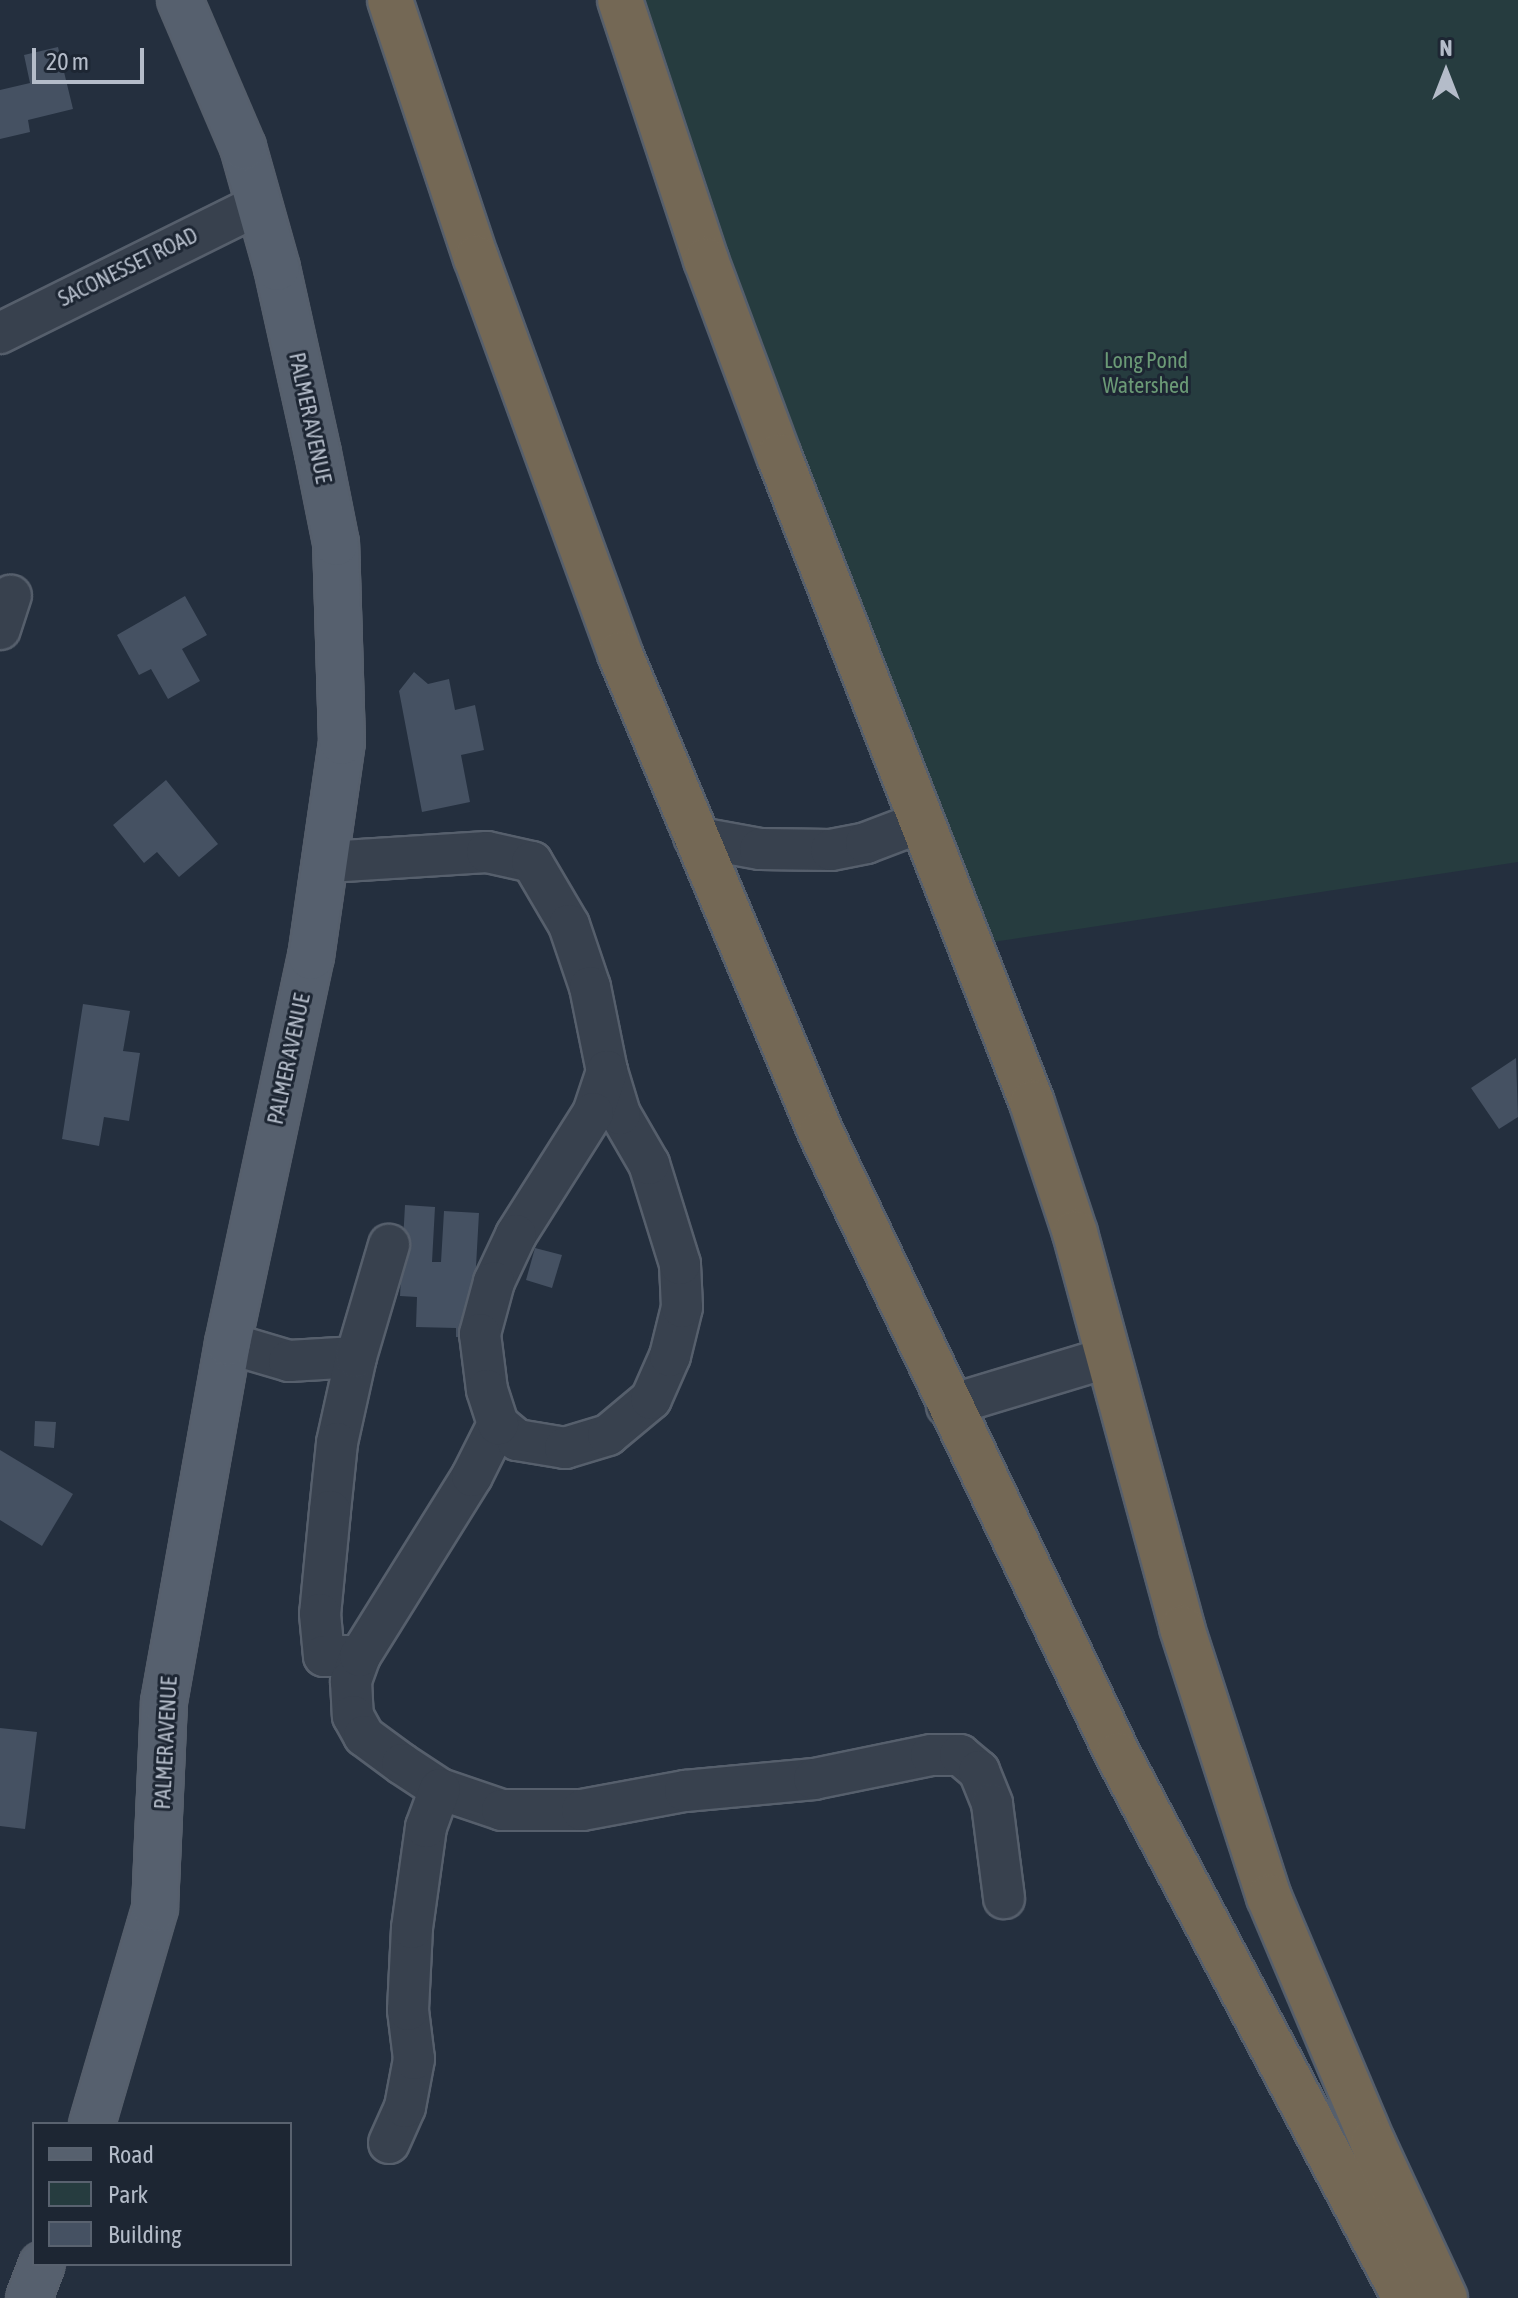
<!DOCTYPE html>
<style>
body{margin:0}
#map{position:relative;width:1518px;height:2298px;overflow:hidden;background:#242f3e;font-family:"Asap Condensed",sans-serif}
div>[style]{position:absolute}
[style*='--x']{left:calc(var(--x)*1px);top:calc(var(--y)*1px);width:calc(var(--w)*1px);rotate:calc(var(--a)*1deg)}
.green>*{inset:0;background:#263c3f}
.building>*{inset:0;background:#455162}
.roads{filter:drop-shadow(2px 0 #565f6c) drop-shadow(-2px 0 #565f6c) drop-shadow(0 2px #565f6c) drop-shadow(0 -2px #565f6c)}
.minor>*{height:40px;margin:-20px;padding:0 20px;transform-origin:20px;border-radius:20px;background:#38414e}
.major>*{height:44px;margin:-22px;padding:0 22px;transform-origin:22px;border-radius:22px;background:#56606e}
.highway>*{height:44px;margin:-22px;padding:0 22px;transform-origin:22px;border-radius:22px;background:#746855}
span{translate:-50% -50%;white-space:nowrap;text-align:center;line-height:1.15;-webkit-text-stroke:6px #1d2633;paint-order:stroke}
.street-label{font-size:22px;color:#b4bcc9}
.park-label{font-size:22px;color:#6b9a76}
.legend{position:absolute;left:32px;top:2122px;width:260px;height:144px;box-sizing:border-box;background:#1d2633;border:2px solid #59626f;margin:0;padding:10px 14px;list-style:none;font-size:24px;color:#b4bcc9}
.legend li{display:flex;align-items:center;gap:16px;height:40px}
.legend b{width:40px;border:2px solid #59626f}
.north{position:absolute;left:1406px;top:32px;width:80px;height:80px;-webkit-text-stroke:6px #1d2633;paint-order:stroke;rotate:0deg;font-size:22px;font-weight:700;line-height:32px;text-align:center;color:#b4bcc9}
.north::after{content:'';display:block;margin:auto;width:28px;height:36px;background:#b4bcc9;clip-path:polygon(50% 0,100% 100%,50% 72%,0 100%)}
.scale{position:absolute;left:32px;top:48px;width:112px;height:36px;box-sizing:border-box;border:4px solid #b4bcc9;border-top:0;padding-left:10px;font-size:24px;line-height:28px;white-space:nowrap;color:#b4bcc9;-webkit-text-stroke:6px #1d2633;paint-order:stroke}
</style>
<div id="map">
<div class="green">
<div style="clip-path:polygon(620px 0,1518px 0,1518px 862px,973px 945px)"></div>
</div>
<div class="building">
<div style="clip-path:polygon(58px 47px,73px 109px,28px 120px,30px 132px,0 139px,0 90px,30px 83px,24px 55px)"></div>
<div style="clip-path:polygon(185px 596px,207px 635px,182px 649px,200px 681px,168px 699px,151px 669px,139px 675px,117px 635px)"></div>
<div style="clip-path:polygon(414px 672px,428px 684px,449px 679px,455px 710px,475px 705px,484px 750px,461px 755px,470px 802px,422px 812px,399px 691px)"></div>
<div style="clip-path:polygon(166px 780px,218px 844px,179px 877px,157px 852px,144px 863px,113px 825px)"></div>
<div style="clip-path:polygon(83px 1004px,130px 1011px,123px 1051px,140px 1053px,129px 1121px,104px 1117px,99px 1146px,62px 1139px)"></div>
<div style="clip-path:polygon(1516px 1058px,1518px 1117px,1499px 1129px,1471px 1088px)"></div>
<div style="clip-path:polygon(405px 1205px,435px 1207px,432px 1262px,441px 1262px,444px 1211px,479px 1213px,472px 1338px,456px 1337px,456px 1328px,416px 1327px,417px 1297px,400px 1296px)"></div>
<div style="clip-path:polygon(535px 1248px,562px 1255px,552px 1288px,526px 1280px)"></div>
<div style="clip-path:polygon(35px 1421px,56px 1422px,54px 1448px,34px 1446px)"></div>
<div style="clip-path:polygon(0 1450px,73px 1494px,42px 1546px,0 1520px)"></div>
<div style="clip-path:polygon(0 1728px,37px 1732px,25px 1829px,0 1826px)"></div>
</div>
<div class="roads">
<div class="minor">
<div style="--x:0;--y:333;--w:288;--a:-26.4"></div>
<div style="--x:0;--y:629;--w:35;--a:-72"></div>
<div style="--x:694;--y:837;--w:67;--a:10.3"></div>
<div style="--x:760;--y:849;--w:71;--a:0.8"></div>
<div style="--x:831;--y:850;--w:36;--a:-11"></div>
<div style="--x:866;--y:843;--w:59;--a:-20.9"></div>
<div style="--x:328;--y:862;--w:159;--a:-3.6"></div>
<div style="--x:487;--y:852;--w:46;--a:12.5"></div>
<div style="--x:532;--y:862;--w:73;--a:59.6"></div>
<div style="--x:569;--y:925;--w:65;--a:71.3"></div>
<div style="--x:590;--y:987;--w:86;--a:78.6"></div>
<div style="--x:228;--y:1343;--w:64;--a:16.4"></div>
<div style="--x:289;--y:1361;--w:67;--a:-3.4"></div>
<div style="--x:356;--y:1357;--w:88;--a:102.5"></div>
<div style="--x:337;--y:1443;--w:68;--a:95.9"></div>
<div style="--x:330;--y:1511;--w:103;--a:95.5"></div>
<div style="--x:320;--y:1614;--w:42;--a:84.6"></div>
<div style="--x:324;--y:1656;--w:36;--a:0"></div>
<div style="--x:360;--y:1656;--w:27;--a:110"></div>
<div style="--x:351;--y:1681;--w:35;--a:87"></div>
<div style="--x:353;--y:1716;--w:23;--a:61"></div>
<div style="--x:364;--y:1736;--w:47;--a:36.4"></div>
<div style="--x:402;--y:1764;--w:45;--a:33.3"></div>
<div style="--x:440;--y:1789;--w:65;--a:18.7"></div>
<div style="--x:502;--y:1810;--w:80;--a:0"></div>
<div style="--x:582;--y:1810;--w:105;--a:-10.5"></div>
<div style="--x:685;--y:1791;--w:130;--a:-5.3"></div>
<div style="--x:814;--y:1779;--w:119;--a:-11.6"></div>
<div style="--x:931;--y:1755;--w:29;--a:0"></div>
<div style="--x:960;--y:1755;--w:25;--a:40"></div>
<div style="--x:979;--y:1771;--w:35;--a:68"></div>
<div style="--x:992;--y:1804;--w:95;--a:82.7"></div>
<div style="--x:356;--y:1357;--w:117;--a:-73.6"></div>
<div style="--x:947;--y:1406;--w:169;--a:-16.8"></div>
<div style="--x:360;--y:1656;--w:212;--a:-58.1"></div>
<div style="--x:472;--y:1476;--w:58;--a:-63.4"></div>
<div style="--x:498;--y:1424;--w:25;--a:40"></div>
<div style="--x:517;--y:1440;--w:49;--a:9.5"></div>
<div style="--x:565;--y:1448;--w:45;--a:-16.8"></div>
<div style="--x:608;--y:1435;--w:56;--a:-39.9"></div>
<div style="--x:651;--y:1399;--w:47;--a:-66.2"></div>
<div style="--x:670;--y:1356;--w:50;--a:-76.2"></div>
<div style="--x:682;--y:1307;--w:43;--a:-92.7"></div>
<div style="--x:680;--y:1264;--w:105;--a:-107.2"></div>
<div style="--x:649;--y:1164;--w:58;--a:-120.1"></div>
<div style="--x:620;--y:1114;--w:45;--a:-106.8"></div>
<div style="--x:607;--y:1071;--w:44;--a:108.4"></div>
<div style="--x:593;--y:1113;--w:144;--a:122.3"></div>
<div style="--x:516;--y:1235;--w:52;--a:115.1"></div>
<div style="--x:494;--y:1282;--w:54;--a:105.1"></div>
<div style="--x:480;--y:1334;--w:56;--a:82.9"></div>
<div style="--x:487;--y:1390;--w:36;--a:72"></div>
<div style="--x:389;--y:2143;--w:39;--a:-66"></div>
<div style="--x:405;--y:2107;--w:49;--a:-79.4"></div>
<div style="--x:414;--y:2059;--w:49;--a:-97"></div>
<div style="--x:408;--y:2010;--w:82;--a:-87.2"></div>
<div style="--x:412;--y:1928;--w:102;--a:-82.1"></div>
<div style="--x:426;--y:1827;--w:40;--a:-69.8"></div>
</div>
<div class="major">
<div style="--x:92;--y:2124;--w:225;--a:-73.7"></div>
<div style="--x:155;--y:1908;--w:206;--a:-87.5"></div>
<div style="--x:164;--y:1702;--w:365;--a:-79.9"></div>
<div style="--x:228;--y:1343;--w:395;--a:-77.9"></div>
<div style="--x:311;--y:957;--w:217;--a:-81.8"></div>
<div style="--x:342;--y:742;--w:199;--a:-91.7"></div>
<div style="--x:336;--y:543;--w:92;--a:-101.3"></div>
<div style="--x:318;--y:453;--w:189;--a:-102.5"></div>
<div style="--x:277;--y:268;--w:126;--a:-105.7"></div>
<div style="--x:243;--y:147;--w:160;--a:-113.2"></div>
<div style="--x:29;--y:2298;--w:36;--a:-69"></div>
</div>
<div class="highway">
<div style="--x:390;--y:0;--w:272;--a:71.6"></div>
<div style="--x:476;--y:258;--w:421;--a:70"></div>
<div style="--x:620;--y:654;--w:519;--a:67.24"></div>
<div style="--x:821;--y:1133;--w:689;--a:64.48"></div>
<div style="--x:1118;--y:1755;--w:614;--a:62.14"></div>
<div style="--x:620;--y:0;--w:274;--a:71.7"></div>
<div style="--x:706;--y:260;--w:209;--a:69.6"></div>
<div style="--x:779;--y:456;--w:695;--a:68.64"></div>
<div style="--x:1032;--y:1103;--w:137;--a:71.7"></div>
<div style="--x:1075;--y:1233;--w:409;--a:74.8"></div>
<div style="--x:1182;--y:1628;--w:283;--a:72.1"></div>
<div style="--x:1269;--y:1897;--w:267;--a:67.1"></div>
<div style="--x:1373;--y:2143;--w:171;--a:65.1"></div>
</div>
</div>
<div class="street-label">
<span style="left:128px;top:267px;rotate:-26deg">SACONESSET ROAD</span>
<span style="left:310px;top:418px;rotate:78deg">PALMER AVENUE</span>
<span style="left:289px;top:1059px;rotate:-78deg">PALMER AVENUE</span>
<span style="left:166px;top:1743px;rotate:-87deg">PALMER AVENUE</span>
</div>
<div class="park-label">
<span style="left:1146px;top:373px">Long Pond<br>Watershed</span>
</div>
<ul class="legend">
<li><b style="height:10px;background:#56606e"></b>Road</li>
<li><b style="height:22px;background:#263c3f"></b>Park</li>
<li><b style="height:22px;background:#455162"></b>Building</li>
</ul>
<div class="north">N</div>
<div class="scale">20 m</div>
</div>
